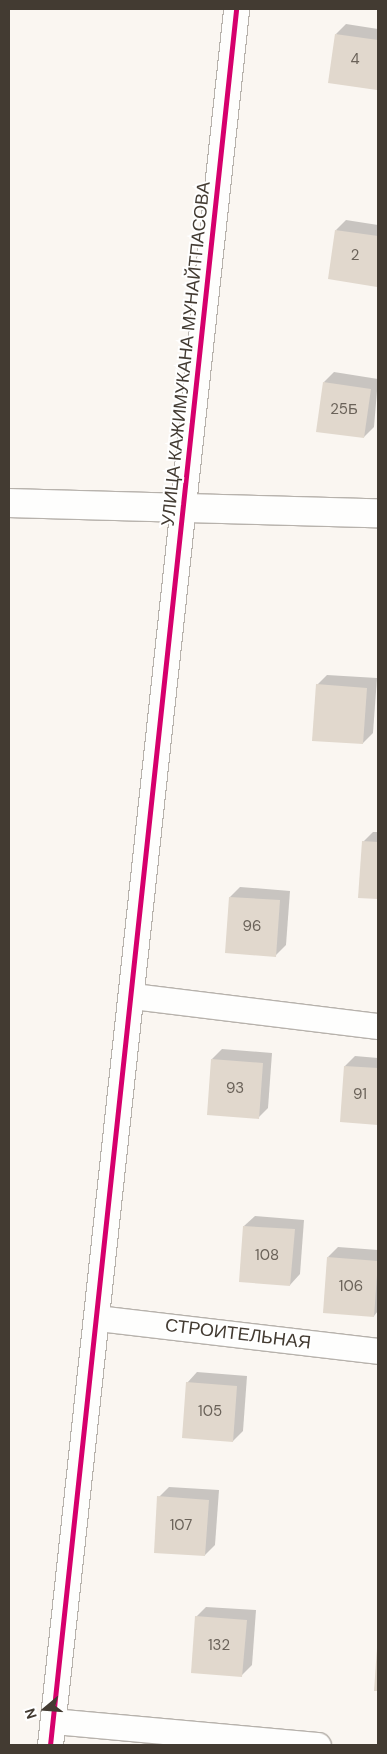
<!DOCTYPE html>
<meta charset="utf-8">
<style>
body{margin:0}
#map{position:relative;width:387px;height:1754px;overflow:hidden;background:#faf6f1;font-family:"DM Sans",sans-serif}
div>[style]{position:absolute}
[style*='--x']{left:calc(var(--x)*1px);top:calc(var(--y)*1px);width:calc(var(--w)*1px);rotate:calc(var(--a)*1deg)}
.shadow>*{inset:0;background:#0003}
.building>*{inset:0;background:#e1d8cd}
.roads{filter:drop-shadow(1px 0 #b7b2ac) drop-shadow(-1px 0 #b7b2ac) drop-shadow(0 1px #b7b2ac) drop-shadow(0 -1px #b7b2ac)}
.minor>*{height:25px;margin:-12.5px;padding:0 12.5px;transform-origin:12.5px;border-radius:12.5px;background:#fefefd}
.tertiary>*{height:28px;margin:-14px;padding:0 14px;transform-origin:14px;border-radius:14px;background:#fefefd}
.cycleway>*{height:5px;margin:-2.5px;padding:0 2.5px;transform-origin:2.5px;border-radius:2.5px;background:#d6006c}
span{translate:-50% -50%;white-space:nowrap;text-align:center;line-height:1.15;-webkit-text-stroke:4px #fff;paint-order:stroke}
.number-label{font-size:15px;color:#6a6259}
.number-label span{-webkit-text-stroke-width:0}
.street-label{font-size:18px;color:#433b32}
.frame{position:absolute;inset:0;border:10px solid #433b32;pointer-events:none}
.north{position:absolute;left:20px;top:1684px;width:50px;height:50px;-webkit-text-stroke:4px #fff;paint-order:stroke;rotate:252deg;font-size:14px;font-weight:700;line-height:20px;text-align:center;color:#433b32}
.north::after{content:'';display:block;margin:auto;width:18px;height:22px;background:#433b32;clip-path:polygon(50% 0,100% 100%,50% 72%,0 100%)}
</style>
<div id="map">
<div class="shadow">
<div style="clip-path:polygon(346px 24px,378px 29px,376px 89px,336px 34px)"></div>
<div style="clip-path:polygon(346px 220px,378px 225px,376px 285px,336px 230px)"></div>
<div style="clip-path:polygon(334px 372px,378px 379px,374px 427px,364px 437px,324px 382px)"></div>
<div style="clip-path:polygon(327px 675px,377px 678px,373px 733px,363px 743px,317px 685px)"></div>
<div style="clip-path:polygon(373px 832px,378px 832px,378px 898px,359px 896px,363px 842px)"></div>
<div style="clip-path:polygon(240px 887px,290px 891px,286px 945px,276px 955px,230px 897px)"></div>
<div style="clip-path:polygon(222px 1049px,272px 1053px,268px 1108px,258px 1118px,212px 1059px)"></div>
<div style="clip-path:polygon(355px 1056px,378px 1058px,378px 1124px,341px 1121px,345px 1066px)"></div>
<div style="clip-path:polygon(255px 1216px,304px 1220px,300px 1274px,290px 1285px,244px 1226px)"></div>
<div style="clip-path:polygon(338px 1247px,378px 1250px,378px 1311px,374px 1316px,328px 1257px)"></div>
<div style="clip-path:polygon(197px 1372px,247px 1376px,243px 1431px,233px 1441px,187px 1383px)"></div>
<div style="clip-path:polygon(169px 1487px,219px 1490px,215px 1545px,205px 1555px,159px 1497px)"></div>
<div style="clip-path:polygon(206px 1607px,256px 1610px,252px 1665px,242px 1675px,196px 1617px)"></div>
</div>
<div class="building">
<div style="clip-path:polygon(335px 34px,378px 40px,377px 90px,328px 83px)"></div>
<div style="clip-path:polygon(335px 230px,378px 236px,377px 287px,328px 279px)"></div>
<div style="clip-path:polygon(323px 382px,371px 389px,364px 438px,316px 432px)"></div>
<div style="clip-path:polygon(316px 684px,367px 688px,363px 744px,312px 741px)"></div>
<div style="clip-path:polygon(362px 841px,378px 842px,378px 899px,358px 898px)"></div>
<div style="clip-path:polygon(229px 897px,280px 900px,276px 957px,225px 953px)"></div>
<div style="clip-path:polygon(211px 1059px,263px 1063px,259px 1119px,207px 1115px)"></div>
<div style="clip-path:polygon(344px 1066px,378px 1068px,378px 1125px,340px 1122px)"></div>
<div style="clip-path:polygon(243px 1226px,295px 1229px,290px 1286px,239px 1282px)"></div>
<div style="clip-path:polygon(327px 1257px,378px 1261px,374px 1317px,323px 1313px)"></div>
<div style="clip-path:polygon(186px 1382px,237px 1386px,233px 1442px,182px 1438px)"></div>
<div style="clip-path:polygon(157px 1496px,209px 1500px,205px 1556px,154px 1553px)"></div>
<div style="clip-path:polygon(195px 1616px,247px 1620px,242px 1677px,191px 1673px)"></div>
<div style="clip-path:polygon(377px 1648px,378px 1648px,378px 1691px,374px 1691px)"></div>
</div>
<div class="roads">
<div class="minor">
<div style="--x:133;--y:996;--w:247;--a:7"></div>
<div style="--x:98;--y:1318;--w:282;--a:6.7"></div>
<div style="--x:53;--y:1721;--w:266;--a:5.2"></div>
<div style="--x:50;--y:1745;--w:1746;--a:-83.88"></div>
</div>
<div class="tertiary">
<div style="--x:9;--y:503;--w:369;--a:1.6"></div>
</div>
</div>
<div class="cycleway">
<div style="--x:50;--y:1745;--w:1746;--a:-83.88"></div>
</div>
<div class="number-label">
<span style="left:355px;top:60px">4</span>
<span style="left:355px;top:256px">2</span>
<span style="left:344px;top:410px">25Б</span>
<span style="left:252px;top:927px">96</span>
<span style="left:235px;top:1089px">93</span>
<span style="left:360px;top:1095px">91</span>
<span style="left:267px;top:1256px">108</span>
<span style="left:351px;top:1287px">106</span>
<span style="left:210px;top:1412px">105</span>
<span style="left:181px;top:1526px">107</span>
<span style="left:219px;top:1646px">132</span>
</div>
<div class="street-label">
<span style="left:186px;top:354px;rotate:-84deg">УЛИЦА КАЖИМУКАНА МУНАЙТПАСОВА</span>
<span style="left:238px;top:1334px;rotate:7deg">СТРОИТЕЛЬНАЯ</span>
</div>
<div class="frame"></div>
<div class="north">N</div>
</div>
